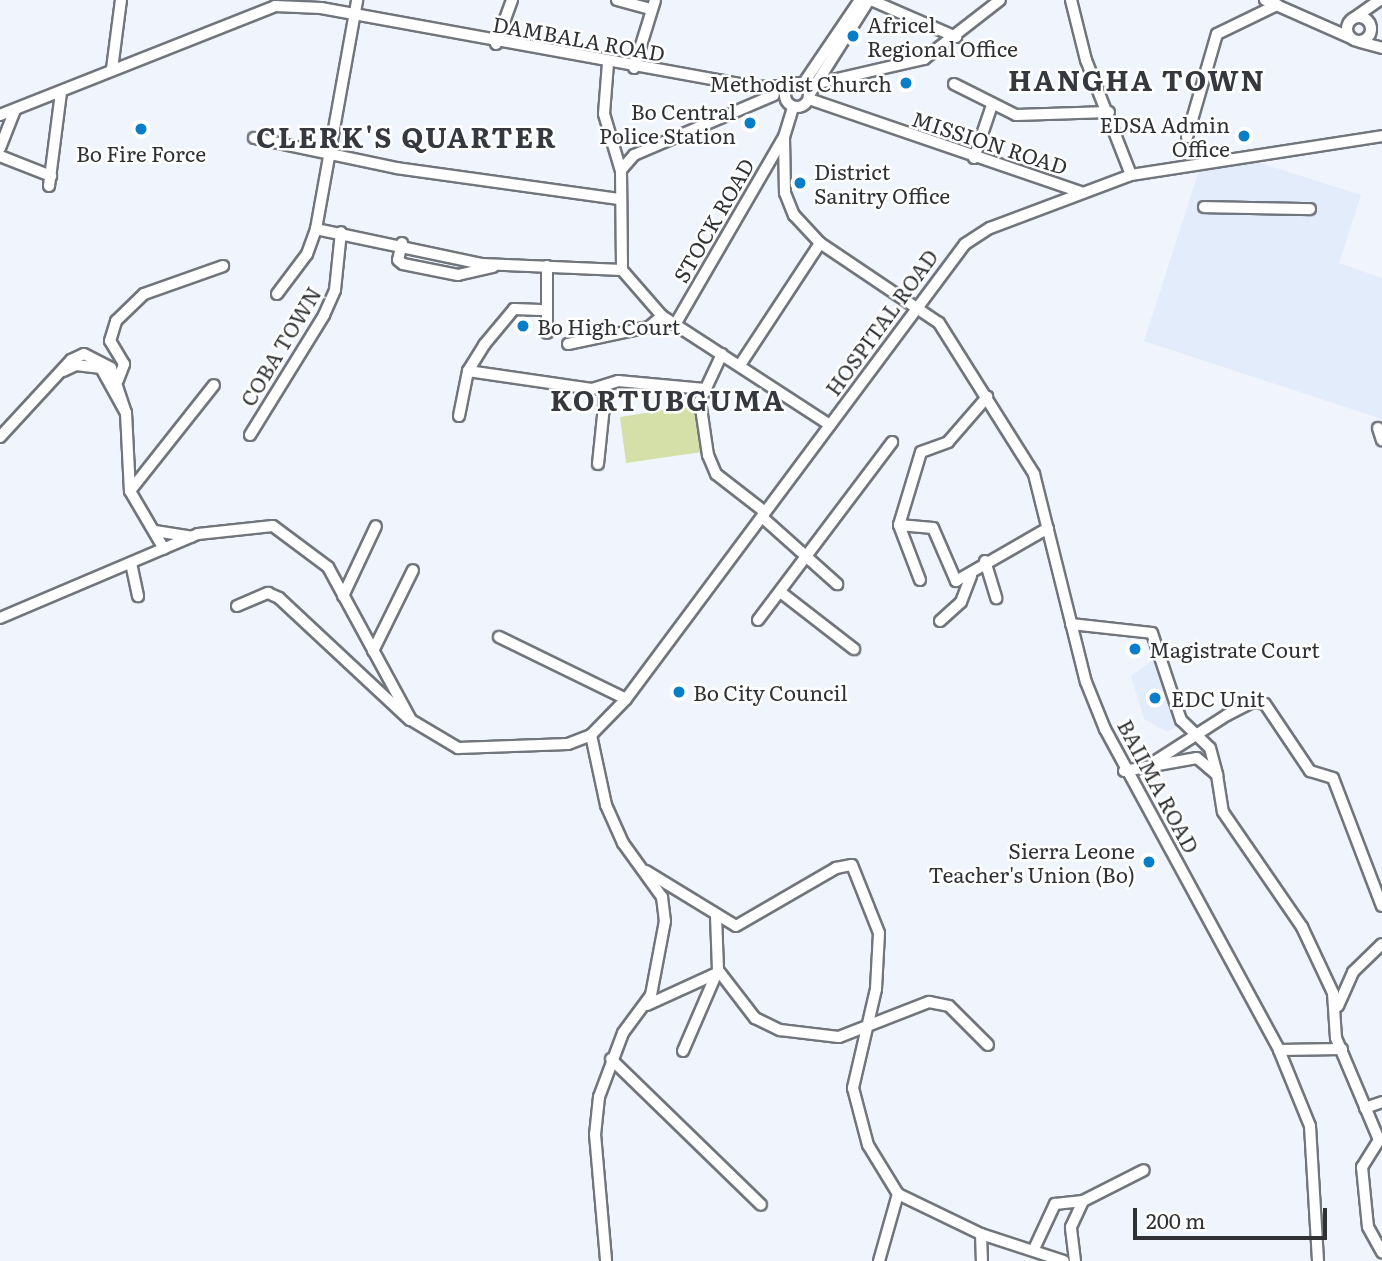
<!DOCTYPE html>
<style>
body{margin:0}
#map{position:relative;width:1382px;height:1261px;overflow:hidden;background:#f0f5fd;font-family:Literata,serif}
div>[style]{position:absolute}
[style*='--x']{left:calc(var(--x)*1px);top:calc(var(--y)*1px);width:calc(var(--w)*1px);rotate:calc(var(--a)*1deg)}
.built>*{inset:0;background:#e3ecfb}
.green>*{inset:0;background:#d5e0a8}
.roads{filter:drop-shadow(2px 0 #71757c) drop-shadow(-2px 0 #71757c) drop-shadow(0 2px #71757c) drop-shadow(0 -2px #71757c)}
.minor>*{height:10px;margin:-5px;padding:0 5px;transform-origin:5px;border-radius:5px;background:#fff}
.minor>.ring{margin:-5px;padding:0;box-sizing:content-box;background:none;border:10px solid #fff;border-radius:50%}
.dots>*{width:19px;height:19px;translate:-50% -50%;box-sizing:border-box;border:4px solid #fff;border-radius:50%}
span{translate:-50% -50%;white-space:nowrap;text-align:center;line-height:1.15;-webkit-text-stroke:5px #fff;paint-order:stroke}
.poi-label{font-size:21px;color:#2f3134}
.left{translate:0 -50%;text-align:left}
.right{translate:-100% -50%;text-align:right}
.street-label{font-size:21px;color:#2f3134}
.district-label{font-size:28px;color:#35383f;font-weight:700;letter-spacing:2px}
.scale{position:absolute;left:1133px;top:1208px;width:194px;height:32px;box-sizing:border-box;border:4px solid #2f3134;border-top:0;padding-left:9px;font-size:21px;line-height:24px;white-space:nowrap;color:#2f3134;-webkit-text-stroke:5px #fff;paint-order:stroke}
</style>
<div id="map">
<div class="built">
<div style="clip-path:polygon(1207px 146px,1361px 195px,1339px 263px,1382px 278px,1382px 419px,1144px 341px)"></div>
<div style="clip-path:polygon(1158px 656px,1182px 724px,1167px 732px,1144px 719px,1131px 676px)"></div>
</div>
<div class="green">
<div style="clip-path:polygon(695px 405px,702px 452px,626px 463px,620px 417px)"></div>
</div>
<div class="roads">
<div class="minor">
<div style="--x:617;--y:0;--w:34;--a:15"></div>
<div style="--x:871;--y:0;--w:93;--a:23.5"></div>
<div style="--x:1071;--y:0;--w:62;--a:76"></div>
<div style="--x:1086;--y:60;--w:123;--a:68.6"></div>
<div style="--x:1265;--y:0;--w:92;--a:23.8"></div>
<div class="ring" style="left:1347px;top:17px;width:14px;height:14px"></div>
<div style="--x:1354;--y:18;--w:32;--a:-35"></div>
<div style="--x:1360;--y:42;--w:23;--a:15"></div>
<div style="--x:496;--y:44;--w:47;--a:-70"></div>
<div style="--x:608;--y:63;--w:51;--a:94.5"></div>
<div style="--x:604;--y:114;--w:59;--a:73.4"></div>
<div style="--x:621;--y:171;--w:99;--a:89.4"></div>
<div style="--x:622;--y:270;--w:61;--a:49"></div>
<div style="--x:662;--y:316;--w:200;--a:33"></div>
<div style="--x:634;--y:68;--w:71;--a:-72.8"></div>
<div style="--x:112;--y:69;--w:70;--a:-82.6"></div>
<div class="ring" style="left:785px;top:83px;width:14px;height:14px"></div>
<div style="--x:803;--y:84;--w:102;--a:-55.8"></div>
<div style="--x:815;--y:84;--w:112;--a:-12.9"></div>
<div style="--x:924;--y:59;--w:96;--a:-37.8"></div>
<div style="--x:954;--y:84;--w:69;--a:26.6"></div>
<div style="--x:1016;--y:115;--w:93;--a:-1.8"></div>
<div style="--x:809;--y:95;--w:112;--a:-57.7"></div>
<div style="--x:809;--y:99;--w:287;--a:18.9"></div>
<div style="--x:0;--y:115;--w:296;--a:-21.6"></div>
<div style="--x:275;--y:6;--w:46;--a:2.5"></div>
<div style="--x:321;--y:8;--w:442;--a:10.3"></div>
<div style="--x:756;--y:87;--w:33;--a:-2"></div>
<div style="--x:784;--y:137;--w:56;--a:89"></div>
<div style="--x:785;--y:193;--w:24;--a:68"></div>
<div style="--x:794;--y:215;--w:38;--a:47"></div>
<div style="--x:820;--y:243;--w:143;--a:33.9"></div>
<div style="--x:939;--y:323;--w:178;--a:57.8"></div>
<div style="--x:1034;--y:474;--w:214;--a:76"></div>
<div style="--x:1086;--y:682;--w:51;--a:68"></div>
<div style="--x:1105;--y:729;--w:365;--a:61.5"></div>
<div style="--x:1279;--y:1050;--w:82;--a:67.8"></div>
<div style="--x:1310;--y:1126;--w:135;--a:86.6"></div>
<div style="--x:1187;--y:137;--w:107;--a:-73.8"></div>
<div style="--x:1217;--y:34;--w:67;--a:-25.8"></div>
<div style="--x:254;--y:138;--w:145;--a:11.9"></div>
<div style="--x:396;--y:168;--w:225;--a:7.9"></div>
<div style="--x:0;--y:148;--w:41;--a:-68.5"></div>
<div style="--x:0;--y:156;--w:55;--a:21.4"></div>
<div style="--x:974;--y:158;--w:56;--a:-71.2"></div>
<div style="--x:621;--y:170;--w:20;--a:-49"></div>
<div style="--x:634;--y:155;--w:152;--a:-23.2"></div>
<div style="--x:49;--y:186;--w:95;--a:-82.7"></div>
<div style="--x:1204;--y:207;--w:106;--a:1.1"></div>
<div style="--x:316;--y:229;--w:170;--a:11.9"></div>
<div style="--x:482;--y:264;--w:140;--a:2.5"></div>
<div style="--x:402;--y:243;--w:17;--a:103"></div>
<div style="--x:398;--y:260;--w:6;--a:39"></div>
<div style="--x:403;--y:264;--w:56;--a:11.3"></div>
<div style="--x:458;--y:275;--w:36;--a:-13"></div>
<div style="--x:277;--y:294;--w:50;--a:-53.1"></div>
<div style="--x:307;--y:254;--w:27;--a:-70"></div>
<div style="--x:316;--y:229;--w:233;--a:-79.8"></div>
<div style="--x:676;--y:323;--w:215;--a:-59.9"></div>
<div style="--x:784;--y:137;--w:31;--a:-73"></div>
<div style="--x:547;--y:333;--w:67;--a:-90"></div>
<div style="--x:568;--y:344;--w:83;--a:-11.9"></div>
<div style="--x:649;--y:327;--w:17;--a:-40"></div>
<div style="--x:722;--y:354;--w:52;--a:115.1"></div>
<div style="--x:700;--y:401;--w:55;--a:81.6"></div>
<div style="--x:708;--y:455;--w:21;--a:67"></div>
<div style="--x:716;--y:474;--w:62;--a:37.8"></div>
<div style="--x:740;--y:365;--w:146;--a:-56.7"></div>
<div style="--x:468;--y:371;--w:125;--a:8.3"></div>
<div style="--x:592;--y:389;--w:27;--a:-17"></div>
<div style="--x:618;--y:381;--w:87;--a:5.3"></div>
<div style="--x:118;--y:380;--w:17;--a:-69"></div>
<div style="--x:124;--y:364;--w:27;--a:-121"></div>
<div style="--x:110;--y:341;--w:21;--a:-73"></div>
<div style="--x:116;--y:321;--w:39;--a:-44"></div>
<div style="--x:144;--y:294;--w:84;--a:-19.5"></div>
<div style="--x:126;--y:413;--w:78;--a:87.1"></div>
<div style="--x:130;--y:491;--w:67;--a:59.6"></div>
<div style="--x:459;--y:416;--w:46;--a:-78.7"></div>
<div style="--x:468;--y:371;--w:31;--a:-58"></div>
<div style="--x:484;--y:345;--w:47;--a:-50.2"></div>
<div style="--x:514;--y:309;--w:33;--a:2"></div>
<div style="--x:1378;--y:428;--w:13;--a:72"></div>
<div style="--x:250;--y:435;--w:141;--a:-58.3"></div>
<div style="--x:324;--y:315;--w:27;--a:-66"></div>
<div style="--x:335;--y:290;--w:58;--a:-84.1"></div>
<div style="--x:0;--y:437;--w:105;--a:-47.3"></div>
<div style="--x:71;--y:360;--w:14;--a:-25"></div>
<div style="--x:84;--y:354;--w:30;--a:27"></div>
<div style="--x:111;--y:368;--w:47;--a:71.6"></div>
<div style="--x:126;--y:413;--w:51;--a:-119.1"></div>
<div style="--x:101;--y:368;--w:25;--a:-173"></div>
<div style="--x:76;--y:365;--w:14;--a:155"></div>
<div style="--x:598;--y:464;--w:78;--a:-84.1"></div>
<div style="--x:130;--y:491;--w:135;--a:-51.6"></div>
<div style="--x:762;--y:517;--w:101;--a:41.8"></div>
<div style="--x:899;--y:525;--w:34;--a:5"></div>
<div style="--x:933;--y:528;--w:58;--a:66.5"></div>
<div style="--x:956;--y:581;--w:106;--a:-29.9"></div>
<div style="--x:155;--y:531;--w:37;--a:9"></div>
<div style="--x:985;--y:561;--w:39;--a:73"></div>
<div style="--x:131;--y:563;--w:34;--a:78"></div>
<div style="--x:920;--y:580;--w:59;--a:-110.9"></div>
<div style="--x:899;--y:525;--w:76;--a:-73.2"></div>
<div style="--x:921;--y:452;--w:29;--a:-20"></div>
<div style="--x:948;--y:442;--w:60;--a:-49.1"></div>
<div style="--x:783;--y:594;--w:90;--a:37.8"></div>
<div style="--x:343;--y:596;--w:77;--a:-64.8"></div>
<div style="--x:237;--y:606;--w:34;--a:-23"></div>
<div style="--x:268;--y:593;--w:12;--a:24"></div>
<div style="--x:279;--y:598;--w:179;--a:43"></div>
<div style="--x:0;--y:618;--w:215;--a:-23"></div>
<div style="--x:198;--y:534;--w:75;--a:-6.1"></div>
<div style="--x:273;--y:526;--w:69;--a:36.7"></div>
<div style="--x:328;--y:567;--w:174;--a:61.5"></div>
<div style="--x:411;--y:720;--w:55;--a:30.8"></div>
<div style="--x:458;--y:748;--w:110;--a:-2.1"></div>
<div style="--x:568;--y:744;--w:25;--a:-21"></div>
<div style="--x:591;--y:735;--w:50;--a:-45.8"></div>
<div style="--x:626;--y:699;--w:567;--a:-53.31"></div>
<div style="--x:965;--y:244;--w:30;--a:-33"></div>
<div style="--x:990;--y:228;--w:151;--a:-20.6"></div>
<div style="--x:1131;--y:175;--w:254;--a:-8.8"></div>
<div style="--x:758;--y:620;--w:223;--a:-53"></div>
<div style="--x:940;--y:621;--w:28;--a:-42"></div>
<div style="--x:961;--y:602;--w:28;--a:-69"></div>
<div style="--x:1071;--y:624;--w:81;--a:6.3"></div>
<div style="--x:1152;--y:633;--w:92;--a:71.6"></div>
<div style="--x:1181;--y:720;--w:40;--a:44"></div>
<div style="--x:1210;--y:748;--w:28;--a:75"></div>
<div style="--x:499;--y:637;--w:141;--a:26"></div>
<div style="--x:373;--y:651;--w:90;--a:-63.7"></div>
<div style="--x:591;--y:735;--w:72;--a:77.9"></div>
<div style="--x:606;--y:805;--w:42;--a:65.9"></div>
<div style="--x:623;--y:843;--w:67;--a:54.2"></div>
<div style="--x:662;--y:897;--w:24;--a:83"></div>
<div style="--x:665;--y:921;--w:75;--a:100.7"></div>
<div style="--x:651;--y:995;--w:47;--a:126.4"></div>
<div style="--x:623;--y:1033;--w:68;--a:110.6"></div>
<div style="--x:599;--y:1097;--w:37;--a:96"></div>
<div style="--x:595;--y:1134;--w:127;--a:85"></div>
<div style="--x:1154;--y:762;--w:87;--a:-32.8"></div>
<div style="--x:1227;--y:715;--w:29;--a:-27"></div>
<div style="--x:1253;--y:702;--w:12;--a:9"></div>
<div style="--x:1265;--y:704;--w:81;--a:56.1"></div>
<div style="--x:1310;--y:771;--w:24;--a:17"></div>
<div style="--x:1333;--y:778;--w:137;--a:69.1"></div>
<div style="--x:1124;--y:771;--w:74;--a:-10.1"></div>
<div style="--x:1197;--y:758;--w:16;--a:40"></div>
<div style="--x:1209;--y:768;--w:11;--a:41"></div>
<div style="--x:1217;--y:775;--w:37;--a:81"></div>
<div style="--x:1223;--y:812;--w:140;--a:55.5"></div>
<div style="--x:1302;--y:927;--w:73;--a:64.8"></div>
<div style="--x:1333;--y:993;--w:45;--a:86.2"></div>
<div style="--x:1336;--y:1038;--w:111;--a:67.1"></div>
<div style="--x:1379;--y:1140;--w:32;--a:122"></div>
<div style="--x:1362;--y:1167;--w:60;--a:84.3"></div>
<div style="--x:1368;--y:1227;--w:29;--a:61"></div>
<div style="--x:646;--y:871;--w:105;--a:31.4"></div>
<div style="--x:736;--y:926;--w:116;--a:-30.1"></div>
<div style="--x:836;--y:868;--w:16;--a:-11"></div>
<div style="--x:852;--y:865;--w:73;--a:68.3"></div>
<div style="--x:879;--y:933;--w:56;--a:93.1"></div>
<div style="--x:876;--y:989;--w:102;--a:103.1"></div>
<div style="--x:853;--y:1088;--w:59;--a:75.3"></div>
<div style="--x:868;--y:1145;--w:57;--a:58.5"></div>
<div style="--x:898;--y:1194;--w:92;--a:25.7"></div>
<div style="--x:981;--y:1234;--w:87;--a:18"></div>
<div style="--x:718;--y:970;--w:61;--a:52.4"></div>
<div style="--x:755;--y:1018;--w:28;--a:26"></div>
<div style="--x:780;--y:1030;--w:59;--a:6.8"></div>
<div style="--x:839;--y:1037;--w:97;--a:-21.3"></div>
<div style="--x:929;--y:1002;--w:20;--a:11"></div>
<div style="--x:949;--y:1006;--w:55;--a:45"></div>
<div style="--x:647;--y:1005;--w:75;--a:-24.5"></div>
<div style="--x:1338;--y:1006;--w:37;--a:-66"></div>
<div style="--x:1353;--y:972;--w:40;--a:-44"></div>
<div style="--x:1279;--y:1050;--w:63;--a:-0.9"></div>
<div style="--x:683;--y:1051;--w:88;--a:-66.6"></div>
<div style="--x:718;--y:970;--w:55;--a:-92.1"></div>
<div style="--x:611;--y:1059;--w:209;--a:44.2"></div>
<div style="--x:1365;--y:1108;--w:18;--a:-19"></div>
<div style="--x:981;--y:1234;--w:27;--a:88"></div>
<div style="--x:1034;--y:1249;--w:50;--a:-65"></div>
<div style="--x:1055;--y:1204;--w:28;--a:-6"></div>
<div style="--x:879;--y:1261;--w:70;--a:-74.2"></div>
<div style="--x:1075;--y:1261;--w:34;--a:-97"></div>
<div style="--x:1071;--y:1227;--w:29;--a:-65"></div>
<div style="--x:1083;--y:1201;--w:68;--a:-26.9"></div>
</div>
</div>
<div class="dots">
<div style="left:853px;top:36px;background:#077ec7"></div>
<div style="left:906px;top:83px;background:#077ec7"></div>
<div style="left:750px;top:123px;background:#077ec7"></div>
<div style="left:141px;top:129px;background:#077ec7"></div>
<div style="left:1244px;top:136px;background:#077ec7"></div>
<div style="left:800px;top:183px;background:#077ec7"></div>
<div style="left:523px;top:326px;background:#077ec7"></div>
<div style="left:1135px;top:649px;background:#077ec7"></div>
<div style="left:679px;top:692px;background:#077ec7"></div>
<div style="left:1155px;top:698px;background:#077ec7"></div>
<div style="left:1149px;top:862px;background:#077ec7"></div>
</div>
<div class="poi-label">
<span class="left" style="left:867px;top:36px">Africel<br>Regional Office</span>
<span class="right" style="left:892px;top:83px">Methodist Church</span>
<span class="right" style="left:736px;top:123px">Bo Central<br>Police Station</span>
<span class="right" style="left:1230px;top:136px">EDSA Admin<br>Office</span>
<span style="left:141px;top:153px">Bo Fire Force</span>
<span class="left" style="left:814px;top:183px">District<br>Sanitry Office</span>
<span class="left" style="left:537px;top:326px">Bo High Court</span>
<span class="left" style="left:1149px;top:649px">Magistrate Court</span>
<span class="left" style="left:693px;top:692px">Bo City Council</span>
<span class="left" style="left:1171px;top:698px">EDC Unit</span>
<span class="right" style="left:1135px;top:862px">Sierra Leone<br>Teacher's Union (Bo)</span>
</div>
<div class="street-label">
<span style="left:579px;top:38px;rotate:10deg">DAMBALA ROAD</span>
<span style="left:990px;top:142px;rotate:18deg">MISSION ROAD</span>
<span style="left:713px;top:220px;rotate:-60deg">STOCK ROAD</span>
<span style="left:881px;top:322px;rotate:-54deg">HOSPITAL ROAD</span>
<span style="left:280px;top:346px;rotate:-59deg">COBA TOWN</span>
<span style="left:1159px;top:786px;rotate:62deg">BAIIMA ROAD</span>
</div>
<div class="district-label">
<span style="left:1137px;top:79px">HANGHA TOWN</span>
<span style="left:407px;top:136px">CLERK'S QUARTER</span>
<span style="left:668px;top:399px">KORTUBGUMA</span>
</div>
<div class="scale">200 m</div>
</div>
